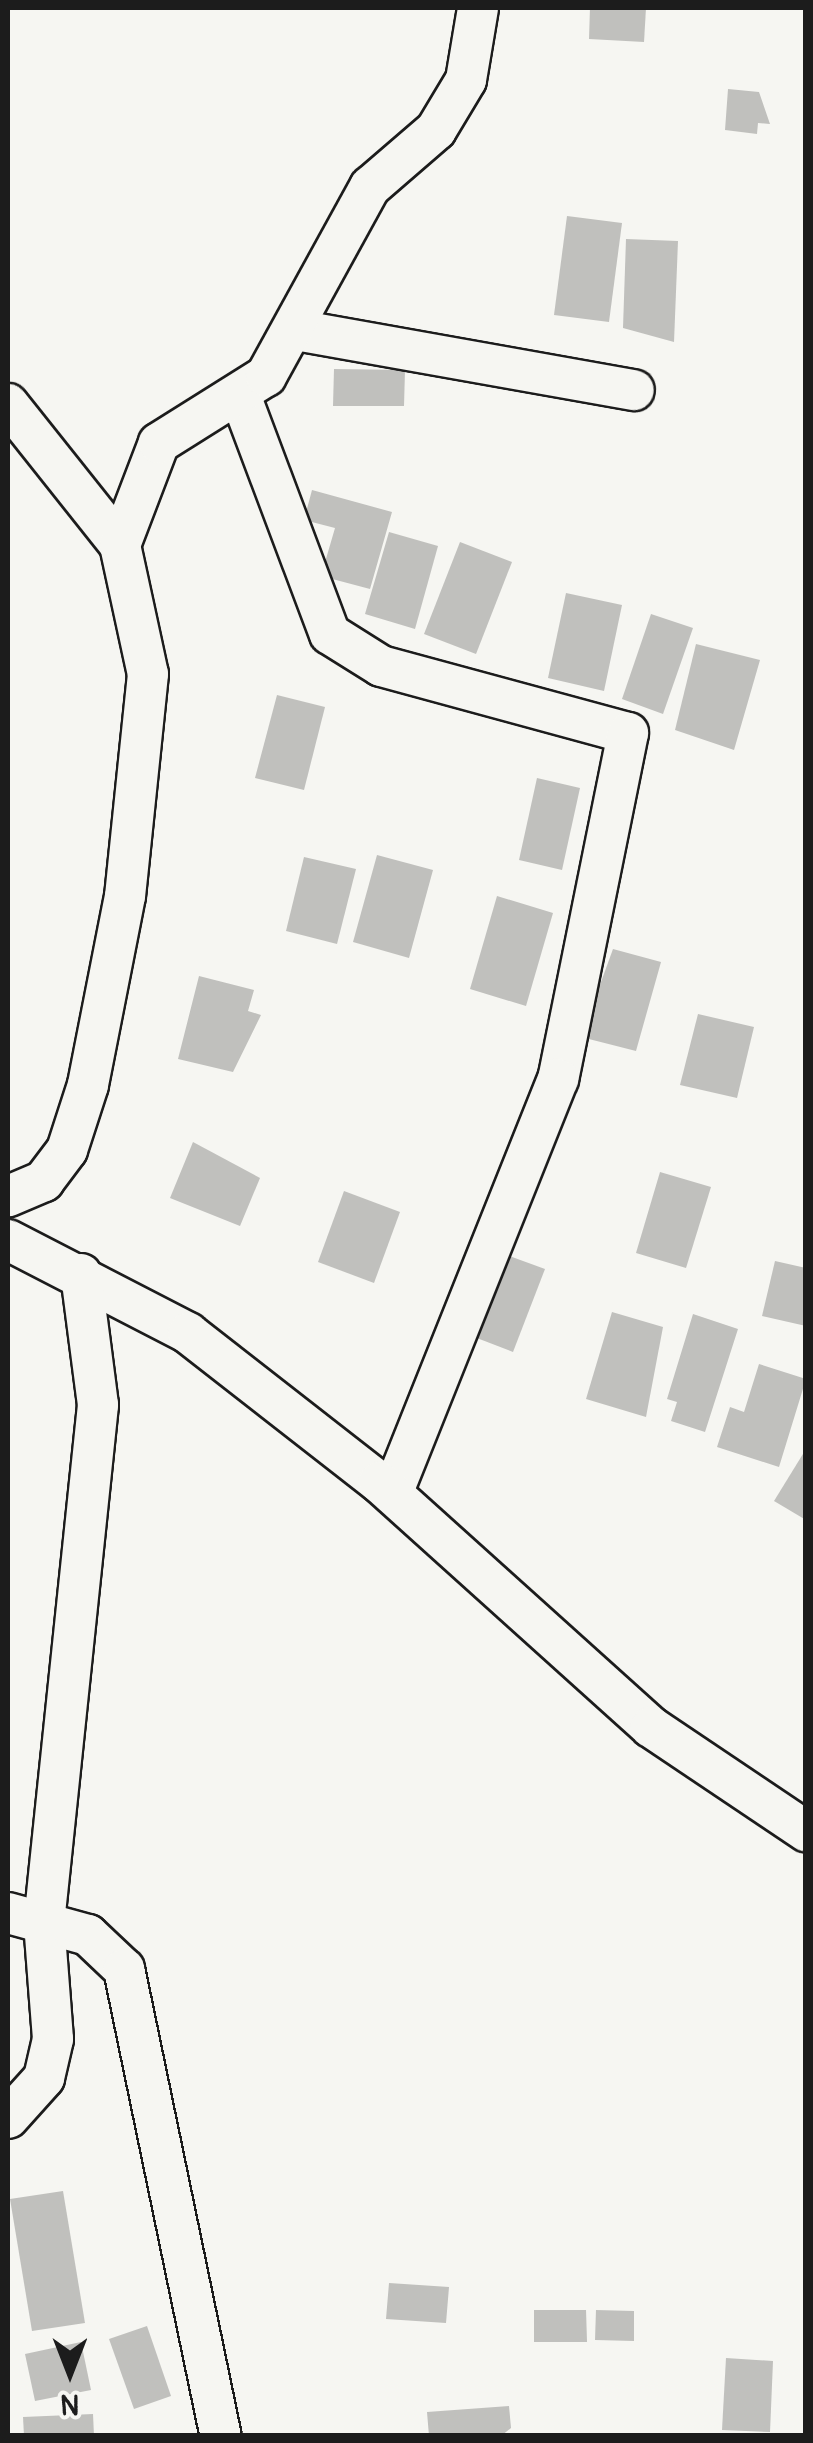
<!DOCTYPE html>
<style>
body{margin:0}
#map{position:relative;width:813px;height:2443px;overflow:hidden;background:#f6f6f2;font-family:Pangolin,sans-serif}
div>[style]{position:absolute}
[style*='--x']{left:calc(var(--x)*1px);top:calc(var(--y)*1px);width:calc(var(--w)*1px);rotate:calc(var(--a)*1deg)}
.building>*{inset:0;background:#c0c0bd}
.roads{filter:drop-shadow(2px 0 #1c1c1c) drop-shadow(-2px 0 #1c1c1c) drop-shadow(0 2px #1c1c1c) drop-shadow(0 -2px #1c1c1c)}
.minor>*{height:40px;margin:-20px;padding:0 20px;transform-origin:20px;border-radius:20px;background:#f6f6f2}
span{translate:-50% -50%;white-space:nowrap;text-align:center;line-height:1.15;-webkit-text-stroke:10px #f6f6f2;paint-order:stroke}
.frame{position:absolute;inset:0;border:10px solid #1c1c1c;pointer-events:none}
.north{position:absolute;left:20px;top:2323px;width:100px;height:100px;-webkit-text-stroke:8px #f6f6f2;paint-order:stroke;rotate:180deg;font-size:28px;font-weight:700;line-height:40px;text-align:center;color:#1c1c1c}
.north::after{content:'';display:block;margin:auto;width:35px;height:45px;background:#1c1c1c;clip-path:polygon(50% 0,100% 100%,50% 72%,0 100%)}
</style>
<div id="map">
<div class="building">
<div style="clip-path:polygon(590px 8px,646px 8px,644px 42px,589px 39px)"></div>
<div style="clip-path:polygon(728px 89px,759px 92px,770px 124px,758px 123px,757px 134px,725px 130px)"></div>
<div style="clip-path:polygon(567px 216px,622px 223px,609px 322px,554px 315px)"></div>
<div style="clip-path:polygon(626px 239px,678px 241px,674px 342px,623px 328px)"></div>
<div style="clip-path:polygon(334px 369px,405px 370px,404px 406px,333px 406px)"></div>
<div style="clip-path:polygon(312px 490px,392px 512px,370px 589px,321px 576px,335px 528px,304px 520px)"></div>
<div style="clip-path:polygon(389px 532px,438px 546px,415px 629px,365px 614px)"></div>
<div style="clip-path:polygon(460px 542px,512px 562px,476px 654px,424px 634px)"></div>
<div style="clip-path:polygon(566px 593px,622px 605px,604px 691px,548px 678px)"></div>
<div style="clip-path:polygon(651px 614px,693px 628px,663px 714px,622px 699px)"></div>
<div style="clip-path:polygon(696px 644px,760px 660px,734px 750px,675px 730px)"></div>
<div style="clip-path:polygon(277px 695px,325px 707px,304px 790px,255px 778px)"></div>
<div style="clip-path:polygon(537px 778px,580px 788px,562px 870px,519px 860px)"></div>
<div style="clip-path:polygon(377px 855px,433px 870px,409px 958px,353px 942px)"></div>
<div style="clip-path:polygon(304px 857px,356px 869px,337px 944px,286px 931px)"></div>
<div style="clip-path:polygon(497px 896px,553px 913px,526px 1006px,470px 989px)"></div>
<div style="clip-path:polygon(613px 949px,661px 962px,636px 1051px,581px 1037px)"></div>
<div style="clip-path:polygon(199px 976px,254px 990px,248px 1011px,261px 1015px,233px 1072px,178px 1059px)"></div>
<div style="clip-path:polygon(698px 1014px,754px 1027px,737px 1098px,680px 1085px)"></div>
<div style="clip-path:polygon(193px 1142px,260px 1178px,240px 1226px,170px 1198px)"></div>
<div style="clip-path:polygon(660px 1172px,711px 1187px,686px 1268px,636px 1253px)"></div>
<div style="clip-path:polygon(344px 1191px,400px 1212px,374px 1283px,318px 1262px)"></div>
<div style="clip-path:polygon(501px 1253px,545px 1269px,513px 1352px,469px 1335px)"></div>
<div style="clip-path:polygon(775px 1261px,806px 1268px,806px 1326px,762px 1316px)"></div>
<div style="clip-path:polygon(612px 1312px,663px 1327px,646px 1417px,586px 1399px)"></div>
<div style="clip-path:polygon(693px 1314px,738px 1329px,705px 1432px,671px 1421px,677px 1402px,667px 1399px)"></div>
<div style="clip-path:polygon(759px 1364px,806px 1379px,779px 1467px,717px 1447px,730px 1407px,744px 1412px)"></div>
<div style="clip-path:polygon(806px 1449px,806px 1520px,774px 1501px)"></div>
<div style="clip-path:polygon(63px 2191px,85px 2323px,32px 2331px,10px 2199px)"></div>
<div style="clip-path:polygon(389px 2283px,449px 2287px,446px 2323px,386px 2319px)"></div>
<div style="clip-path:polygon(534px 2310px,586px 2310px,587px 2342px,534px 2342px)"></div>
<div style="clip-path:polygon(596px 2310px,634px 2311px,634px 2341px,595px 2340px)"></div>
<div style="clip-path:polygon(147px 2326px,171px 2396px,134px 2409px,109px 2339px)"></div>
<div style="clip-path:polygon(81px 2342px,91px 2390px,35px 2401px,25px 2354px)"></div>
<div style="clip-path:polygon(726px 2358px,773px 2361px,770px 2432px,722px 2430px)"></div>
<div style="clip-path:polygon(509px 2406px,511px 2428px,501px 2436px,429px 2436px,427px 2412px)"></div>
<div style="clip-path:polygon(93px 2414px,94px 2436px,24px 2436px,23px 2417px)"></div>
</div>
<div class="roads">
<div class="minor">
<div style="--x:296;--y:330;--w:343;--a:10.1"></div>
<div style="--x:240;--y:395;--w:255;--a:69.4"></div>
<div style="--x:330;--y:634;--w:60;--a:32.1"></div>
<div style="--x:381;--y:666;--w:256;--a:15.2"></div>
<div style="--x:628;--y:733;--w:353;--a:101.4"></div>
<div style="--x:558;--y:1079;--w:446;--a:111.8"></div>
<div style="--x:8;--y:404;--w:180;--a:51.5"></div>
<div style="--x:120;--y:545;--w:132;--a:77.8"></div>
<div style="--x:148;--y:674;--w:223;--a:95.9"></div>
<div style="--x:125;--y:896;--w:193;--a:101.1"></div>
<div style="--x:88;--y:1085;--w:68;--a:107.9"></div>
<div style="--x:67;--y:1150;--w:39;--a:127"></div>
<div style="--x:44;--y:1181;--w:39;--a:157"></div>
<div style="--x:120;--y:545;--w:109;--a:-69.1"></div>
<div style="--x:159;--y:443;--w:126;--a:-32.1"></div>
<div style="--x:266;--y:376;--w:216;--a:-61.2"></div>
<div style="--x:370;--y:187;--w:87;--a:-40.8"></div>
<div style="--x:436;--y:130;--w:58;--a:-59"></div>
<div style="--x:466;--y:80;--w:73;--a:-80.5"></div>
<div style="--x:8;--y:1240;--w:203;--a:27.3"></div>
<div style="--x:188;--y:1333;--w:242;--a:38"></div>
<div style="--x:379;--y:1482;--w:366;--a:42"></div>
<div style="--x:651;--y:1727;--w:187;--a:33.9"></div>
<div style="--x:8;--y:1913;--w:83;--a:15.4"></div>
<div style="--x:88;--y:1935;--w:50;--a:43.4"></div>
<div style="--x:124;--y:1969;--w:477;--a:78.3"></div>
<div style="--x:8;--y:2118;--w:54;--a:-48"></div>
<div style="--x:44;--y:2078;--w:40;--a:-77"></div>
<div style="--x:53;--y:2039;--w:116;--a:-94.4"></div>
<div style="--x:44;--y:1923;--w:521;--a:-84.05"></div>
<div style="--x:98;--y:1405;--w:132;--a:-97.4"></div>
</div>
</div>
<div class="frame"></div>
<div class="north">N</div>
</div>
